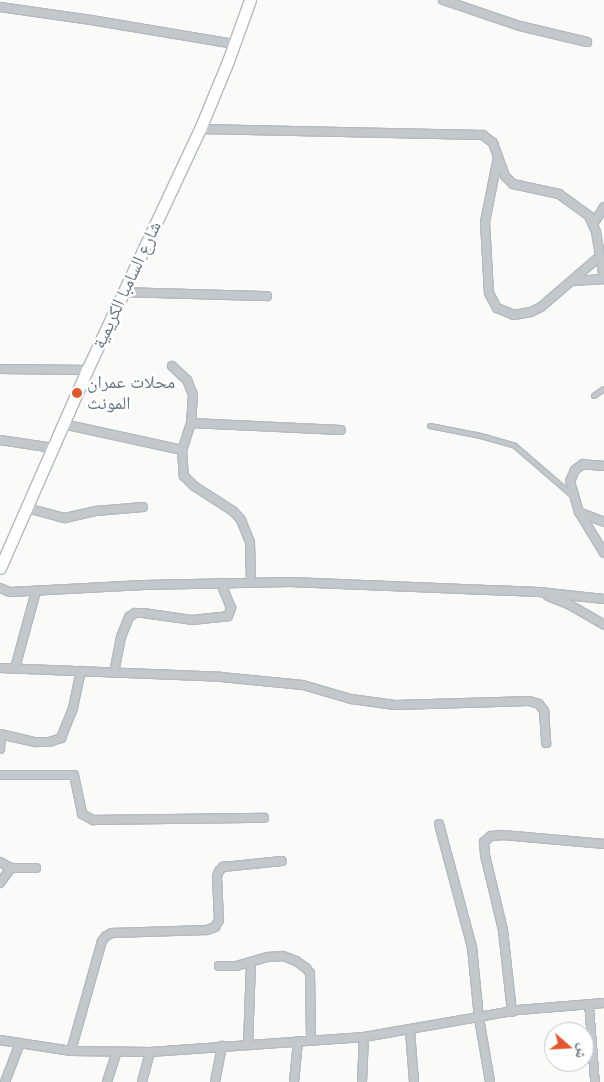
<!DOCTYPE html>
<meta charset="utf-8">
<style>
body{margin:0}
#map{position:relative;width:604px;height:1082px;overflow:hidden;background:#fafaf8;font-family:"Space Grotesk","Noto Naskh Arabic",sans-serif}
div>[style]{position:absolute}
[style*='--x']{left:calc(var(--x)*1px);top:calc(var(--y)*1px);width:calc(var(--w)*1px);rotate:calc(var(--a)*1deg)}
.roads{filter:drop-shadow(1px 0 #b3babf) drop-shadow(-1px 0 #b3babf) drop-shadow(0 1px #b3babf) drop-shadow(0 -1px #b3babf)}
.service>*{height:4px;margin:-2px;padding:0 2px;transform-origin:2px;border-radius:2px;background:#c3c8cc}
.minor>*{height:8px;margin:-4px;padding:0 4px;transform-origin:4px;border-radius:4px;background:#c3c8cc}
.secondary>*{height:11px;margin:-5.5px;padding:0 5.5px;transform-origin:5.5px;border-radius:5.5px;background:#fff}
.dots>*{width:14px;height:14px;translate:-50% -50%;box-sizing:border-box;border:2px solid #fff;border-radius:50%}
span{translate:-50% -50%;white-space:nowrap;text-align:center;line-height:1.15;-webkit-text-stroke:5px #fff;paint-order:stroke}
.street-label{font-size:18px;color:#657683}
.poi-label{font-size:18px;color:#657683}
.left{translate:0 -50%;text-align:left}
.north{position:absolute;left:544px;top:1022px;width:50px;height:50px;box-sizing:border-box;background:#fff;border:1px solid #c1c8cd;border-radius:50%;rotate:109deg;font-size:14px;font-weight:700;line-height:20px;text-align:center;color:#657683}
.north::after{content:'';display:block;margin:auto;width:18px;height:22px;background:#e4572e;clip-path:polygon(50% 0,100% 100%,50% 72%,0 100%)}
</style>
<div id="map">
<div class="roads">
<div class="service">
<div style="--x:594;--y:396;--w:12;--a:-35"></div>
<div style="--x:430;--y:426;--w:52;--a:11.1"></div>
<div style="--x:481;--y:436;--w:35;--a:16"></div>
<div style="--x:515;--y:446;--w:77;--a:40.8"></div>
</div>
<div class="minor">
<div style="--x:443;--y:0;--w:81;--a:18.7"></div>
<div style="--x:520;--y:26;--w:69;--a:13.4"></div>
<div style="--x:0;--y:7;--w:92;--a:8.1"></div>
<div style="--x:91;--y:20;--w:146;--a:9.5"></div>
<div style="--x:200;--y:129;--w:283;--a:1.2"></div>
<div style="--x:483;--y:135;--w:13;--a:39"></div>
<div style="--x:493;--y:143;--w:35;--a:70"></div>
<div style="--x:505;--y:176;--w:11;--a:45"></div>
<div style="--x:513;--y:184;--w:47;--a:12.3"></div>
<div style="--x:559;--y:194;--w:37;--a:36"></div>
<div style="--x:589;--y:216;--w:17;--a:66"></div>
<div style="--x:596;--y:232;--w:48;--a:80.3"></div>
<div style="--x:498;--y:157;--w:66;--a:101.3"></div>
<div style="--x:485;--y:222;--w:71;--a:86.8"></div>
<div style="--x:489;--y:293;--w:17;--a:62"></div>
<div style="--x:497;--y:308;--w:18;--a:22"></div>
<div style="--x:514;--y:315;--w:17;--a:-10"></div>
<div style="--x:531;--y:312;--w:11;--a:-27"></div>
<div style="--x:541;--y:307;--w:77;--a:-40.8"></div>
<div style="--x:594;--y:223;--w:19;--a:-58"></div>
<div style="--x:574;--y:281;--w:30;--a:-4"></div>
<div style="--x:123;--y:292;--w:144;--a:1.6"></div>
<div style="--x:172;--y:366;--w:21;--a:43"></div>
<div style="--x:187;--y:380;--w:16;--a:68"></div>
<div style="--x:193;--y:395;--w:28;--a:94"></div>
<div style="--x:191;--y:423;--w:28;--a:108"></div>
<div style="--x:182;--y:450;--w:26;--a:86"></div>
<div style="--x:184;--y:476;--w:14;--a:45"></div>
<div style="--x:194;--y:486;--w:46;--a:32.7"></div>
<div style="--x:233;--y:511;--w:12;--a:48"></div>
<div style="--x:241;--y:520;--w:24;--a:68"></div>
<div style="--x:250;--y:542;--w:41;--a:88.6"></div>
<div style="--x:0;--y:369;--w:87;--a:0.7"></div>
<div style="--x:191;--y:423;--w:150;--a:2.7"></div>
<div style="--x:63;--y:424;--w:122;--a:12.3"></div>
<div style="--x:0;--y:440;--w:54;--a:8.6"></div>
<div style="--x:604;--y:466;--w:21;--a:-175"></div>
<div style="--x:583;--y:464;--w:10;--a:143"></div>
<div style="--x:575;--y:470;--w:12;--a:114"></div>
<div style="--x:570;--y:481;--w:32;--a:74"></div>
<div style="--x:579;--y:512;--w:48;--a:58.6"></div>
<div style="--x:27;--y:508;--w:39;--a:15"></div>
<div style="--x:65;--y:518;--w:32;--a:-13"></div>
<div style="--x:96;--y:511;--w:47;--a:-4.9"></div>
<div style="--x:581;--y:513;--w:25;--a:21"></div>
<div style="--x:0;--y:588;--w:11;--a:22"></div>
<div style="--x:10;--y:592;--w:134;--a:-3"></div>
<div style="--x:144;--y:585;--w:146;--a:-1.2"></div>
<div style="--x:290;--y:582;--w:249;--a:2.3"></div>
<div style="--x:539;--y:592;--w:65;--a:6.1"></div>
<div style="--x:548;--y:596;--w:24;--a:22"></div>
<div style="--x:570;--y:605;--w:39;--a:30"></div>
<div style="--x:0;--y:668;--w:221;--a:2.3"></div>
<div style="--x:221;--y:677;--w:82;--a:5.6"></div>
<div style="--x:303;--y:685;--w:50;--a:16.3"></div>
<div style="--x:351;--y:699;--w:44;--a:7.8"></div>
<div style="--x:395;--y:705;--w:134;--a:-1.7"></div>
<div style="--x:529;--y:701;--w:10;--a:17"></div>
<div style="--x:539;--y:704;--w:9;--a:54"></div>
<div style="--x:544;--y:711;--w:32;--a:86"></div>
<div style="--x:15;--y:668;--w:80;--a:-74.7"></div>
<div style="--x:114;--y:673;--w:37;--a:-79"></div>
<div style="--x:121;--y:637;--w:22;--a:-68"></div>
<div style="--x:129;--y:617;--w:7;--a:-34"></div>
<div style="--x:135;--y:613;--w:8;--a:0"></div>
<div style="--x:143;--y:613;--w:49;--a:8.1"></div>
<div style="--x:192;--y:620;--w:36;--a:-6"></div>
<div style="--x:228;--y:616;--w:9;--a:-69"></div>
<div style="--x:231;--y:608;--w:27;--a:-112"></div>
<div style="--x:0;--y:734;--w:36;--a:13"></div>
<div style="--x:35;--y:742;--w:14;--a:0"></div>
<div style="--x:49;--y:742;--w:13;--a:-18"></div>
<div style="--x:61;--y:738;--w:32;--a:-68"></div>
<div style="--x:73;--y:708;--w:38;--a:-78"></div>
<div style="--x:0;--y:749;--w:14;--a:-86"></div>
<div style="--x:0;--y:775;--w:74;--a:0"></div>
<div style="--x:74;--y:775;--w:40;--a:78"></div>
<div style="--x:82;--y:814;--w:13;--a:29"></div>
<div style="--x:93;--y:820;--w:171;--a:-0.7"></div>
<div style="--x:439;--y:824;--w:127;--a:75"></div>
<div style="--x:472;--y:947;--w:71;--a:84.4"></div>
<div style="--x:479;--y:1018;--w:65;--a:80.2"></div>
<div style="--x:0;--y:862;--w:13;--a:29"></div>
<div style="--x:0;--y:883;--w:19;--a:-54"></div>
<div style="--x:11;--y:868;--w:25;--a:0"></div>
<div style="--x:219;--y:966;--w:17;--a:0"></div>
<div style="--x:236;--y:966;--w:33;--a:-16"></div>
<div style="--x:268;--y:957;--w:15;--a:-4"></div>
<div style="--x:283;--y:956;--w:14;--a:21"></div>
<div style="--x:296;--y:961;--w:12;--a:35"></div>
<div style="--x:306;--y:968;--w:6;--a:51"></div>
<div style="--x:310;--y:973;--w:67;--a:89.1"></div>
<div style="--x:589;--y:1004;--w:78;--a:85.6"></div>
<div style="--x:512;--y:1012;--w:82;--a:-96.3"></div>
<div style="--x:503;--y:930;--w:77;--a:-103.5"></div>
<div style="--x:485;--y:855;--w:13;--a:-94"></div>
<div style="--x:484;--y:842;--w:9;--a:-41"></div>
<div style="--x:491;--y:836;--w:13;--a:-4"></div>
<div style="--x:504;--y:835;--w:100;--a:5.1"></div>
<div style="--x:410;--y:1031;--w:51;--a:85.5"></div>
<div style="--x:0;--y:1040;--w:72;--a:8.8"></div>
<div style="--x:71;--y:1051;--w:79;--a:0.7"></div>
<div style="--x:150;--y:1052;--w:215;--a:-4"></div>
<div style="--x:364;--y:1037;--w:156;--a:-9.9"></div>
<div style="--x:518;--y:1010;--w:86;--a:-4.7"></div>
<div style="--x:248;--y:1045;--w:81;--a:-87.9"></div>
<div style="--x:71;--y:1051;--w:114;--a:-74.3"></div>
<div style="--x:102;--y:941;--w:6;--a:-51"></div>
<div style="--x:106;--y:936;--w:7;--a:-27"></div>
<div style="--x:112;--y:933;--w:95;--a:-1.8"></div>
<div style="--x:207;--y:930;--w:9;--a:-21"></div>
<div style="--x:215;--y:927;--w:8;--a:-60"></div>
<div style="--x:219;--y:920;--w:43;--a:-92.7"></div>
<div style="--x:217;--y:877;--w:6;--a:-72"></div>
<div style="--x:219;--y:871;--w:6;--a:-45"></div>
<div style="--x:223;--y:867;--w:59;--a:-5.8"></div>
<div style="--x:5;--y:1082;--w:42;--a:-69"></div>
<div style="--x:107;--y:1082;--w:32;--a:-72"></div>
<div style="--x:142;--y:1082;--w:31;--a:-75"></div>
<div style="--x:215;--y:1082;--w:37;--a:-79"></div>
<div style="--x:294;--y:1082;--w:41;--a:-84.4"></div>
<div style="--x:362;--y:1082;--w:45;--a:-87.5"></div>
</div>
<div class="secondary">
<div style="--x:0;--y:568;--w:216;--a:-66.3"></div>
<div style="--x:87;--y:370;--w:266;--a:-64.9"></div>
<div style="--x:200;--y:129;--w:74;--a:-67.6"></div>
<div style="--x:228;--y:61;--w:65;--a:-70.2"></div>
</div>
</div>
<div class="dots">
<div style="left:77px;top:393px;background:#e4572e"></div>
</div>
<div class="street-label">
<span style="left:127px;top:285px;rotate:-65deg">شارع السامبا الكريمية</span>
</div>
<div class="poi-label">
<span class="left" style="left:87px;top:393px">محلات عمران<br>المونث</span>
</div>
<div class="north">ش</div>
</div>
